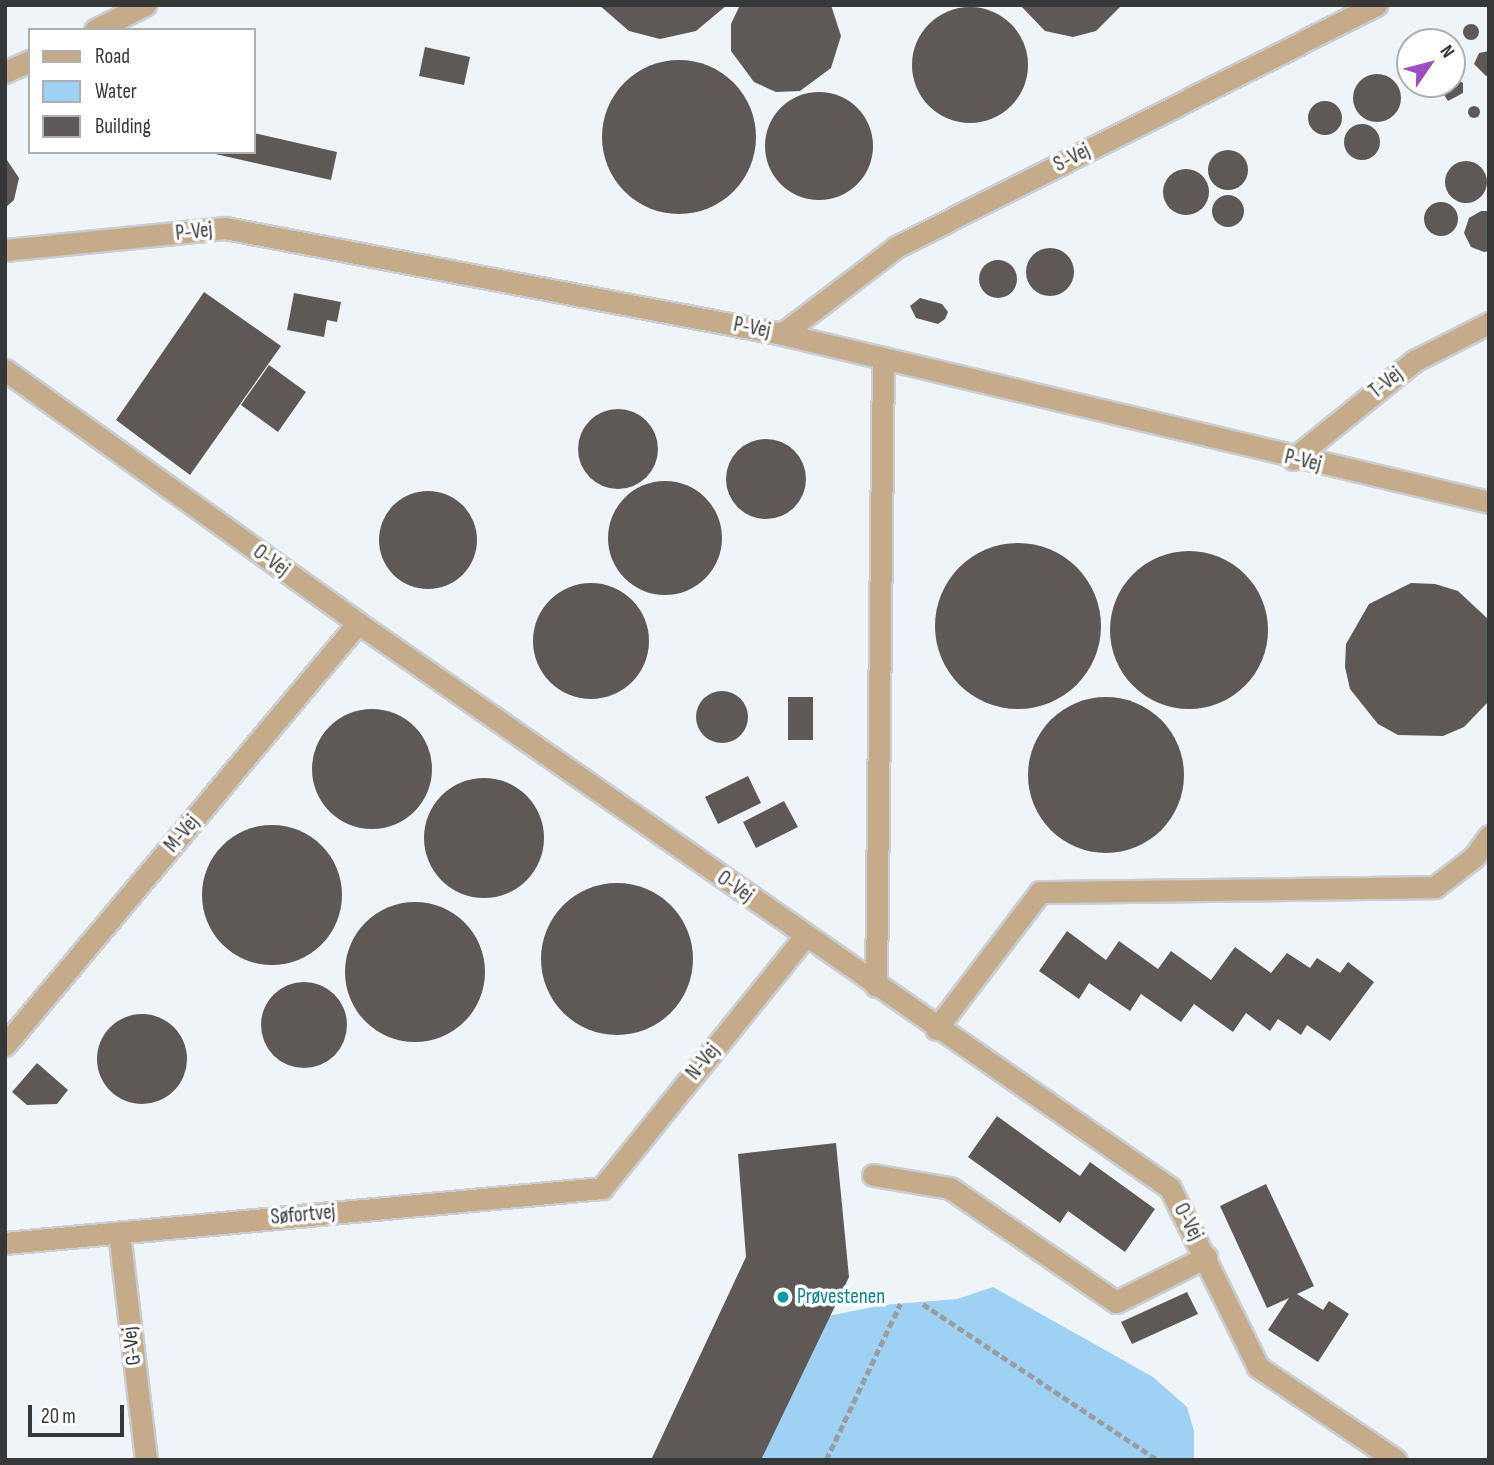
<!DOCTYPE html>
<meta charset="utf-8">
<style>
body{margin:0}
#map{position:relative;width:1494px;height:1465px;overflow:hidden;background:#eff4f9;font-family:"Sofia Sans Condensed",sans-serif}
div>[style]{position:absolute}
[style*='--x']{left:calc(var(--x)*1px);top:calc(var(--y)*1px);width:calc(var(--w)*1px);rotate:calc(var(--a)*1deg)}
.water>*{inset:0;background:#9fd1f5}
.building>*{inset:0;background:#5e5857}
.round{border-radius:50%}
.path>*{height:4.5px;margin-top:-2.25px;transform-origin:0;background:repeating-linear-gradient(90deg,#999da0 0 7px,transparent 0 10.5px)}
.roads{filter:drop-shadow(2px 0 #caced3) drop-shadow(-2px 0 #caced3) drop-shadow(0 2px #caced3) drop-shadow(0 -2px #caced3)}
.minor>*{height:21px;margin:-10.5px;padding:0 10.5px;transform-origin:10.5px;border-radius:10.5px;background:#c5ab8a}
.dots>*{width:19px;height:19px;translate:-50% -50%;box-sizing:border-box;border:4px solid #fff;border-radius:50%}
span{translate:-50% -50%;white-space:nowrap;text-align:center;line-height:1.15;-webkit-text-stroke:7px #fff;paint-order:stroke}
.street-label{font-size:21px;color:#353739}
.culture-label{font-size:21px;color:#0d838f}
.left{translate:0 -50%;text-align:left}
.frame{position:absolute;inset:0;border:7px solid #353739;pointer-events:none}
.legend{position:absolute;left:28px;top:28px;width:228px;height:126px;box-sizing:border-box;background:#fff;border:2px solid #aeafb0;margin:0;padding:9px 12px;list-style:none;font-size:21px;color:#353739}
.legend li{display:flex;align-items:center;gap:14px;height:35px}
.legend b{width:35px;border:2px solid #aeafb0}
.north{position:absolute;left:1396px;top:28px;width:70px;height:70px;box-sizing:border-box;background:#fff;border:2px solid #aeafb0;border-radius:50%;rotate:55deg;font-size:19px;font-weight:700;line-height:28px;text-align:center;color:#353739}
.north::after{content:'';display:block;margin:auto;width:24px;height:32px;background:#9e4fbf;clip-path:polygon(50% 0,100% 100%,50% 72%,0 100%)}
.scale{position:absolute;left:28px;top:1405px;width:96px;height:32px;box-sizing:border-box;border:4px solid #353739;border-top:0;padding-left:9px;font-size:21px;line-height:24px;white-space:nowrap;color:#353739;-webkit-text-stroke:5px #fff;paint-order:stroke}
</style>
<div id="map">
<div class="water">
<div style="clip-path:polygon(993px 1287px,1153px 1377px,1187px 1407px,1194px 1431px,1194px 1460px,761px 1460px,828px 1316px,883px 1305px,957px 1299px)"></div>
</div>
<div class="building">
<div style="clip-path:polygon(599px 5px,727px 5px,696px 31px,660px 39px,629px 31px)"></div>
<div style="clip-path:polygon(740px 5px,831px 5px,841px 36px,831px 68px,800px 91px,776px 92px,754px 82px,731px 51px,731px 24px)"></div>
<div style="clip-path:polygon(1020px 5px,1122px 5px,1096px 31px,1073px 37px,1045px 31px)"></div>
<div class="round" style="left:912px;top:7px;width:116px;height:116px"></div>
<div class="round" style="left:1463px;top:24px;width:16px;height:16px"></div>
<div style="clip-path:polygon(1441px 36px,1456px 42px,1452px 59px,1452px 42px,1432px 42px)"></div>
<div style="clip-path:polygon(425px 47px,470px 57px,464px 85px,419px 76px)"></div>
<div style="clip-path:polygon(1489px 51px,1489px 75px,1486px 76px,1474px 64px,1479px 53px)"></div>
<div class="round" style="left:602px;top:60px;width:154px;height:154px"></div>
<div class="round" style="left:1353px;top:74px;width:48px;height:48px"></div>
<div style="clip-path:polygon(1452px 76px,1463px 83px,1463px 93px,1448px 101px,1439px 87px,1452px 84px)"></div>
<div class="round" style="left:765px;top:92px;width:108px;height:108px"></div>
<div class="round" style="left:1308px;top:101px;width:34px;height:34px"></div>
<div class="round" style="left:1468px;top:106px;width:12px;height:12px"></div>
<div class="round" style="left:1344px;top:124px;width:36px;height:36px"></div>
<div style="clip-path:polygon(254px 133px,337px 152px,331px 180px,211px 153px,254px 152px)"></div>
<div class="round" style="left:1208px;top:150px;width:40px;height:40px"></div>
<div style="clip-path:polygon(5px 157px,19px 178px,14px 200px,5px 208px)"></div>
<div class="round" style="left:1445px;top:161px;width:42px;height:42px"></div>
<div class="round" style="left:1163px;top:169px;width:46px;height:46px"></div>
<div class="round" style="left:1212px;top:195px;width:32px;height:32px"></div>
<div class="round" style="left:1424px;top:202px;width:34px;height:34px"></div>
<div style="clip-path:polygon(1481px 211px,1489px 211px,1489px 251px,1484px 252px,1471px 247px,1464px 233px,1469px 218px)"></div>
<div class="round" style="left:1026px;top:248px;width:48px;height:48px"></div>
<div class="round" style="left:979px;top:260px;width:38px;height:38px"></div>
<div style="clip-path:polygon(204px 292px,281px 346px,190px 475px,116px 420px)"></div>
<div style="clip-path:polygon(294px 293px,341px 302px,337px 322px,327px 320px,324px 337px,287px 330px)"></div>
<div style="clip-path:polygon(920px 298px,942px 304px,948px 312px,945px 319px,938px 324px,916px 318px,910px 306px)"></div>
<div style="clip-path:polygon(269px 365px,306px 392px,278px 432px,241px 405px)"></div>
<div class="round" style="left:578px;top:409px;width:80px;height:80px"></div>
<div class="round" style="left:726px;top:439px;width:80px;height:80px"></div>
<div class="round" style="left:608px;top:481px;width:114px;height:114px"></div>
<div class="round" style="left:379px;top:491px;width:98px;height:98px"></div>
<div class="round" style="left:935px;top:543px;width:166px;height:166px"></div>
<div class="round" style="left:1110px;top:551px;width:158px;height:158px"></div>
<div class="round" style="left:533px;top:583px;width:116px;height:116px"></div>
<div style="clip-path:polygon(1411px 583px,1435px 584px,1458px 591px,1489px 620px,1489px 701px,1464px 727px,1443px 736px,1398px 735px,1378px 724px,1350px 689px,1345px 667px,1346px 644px,1369px 604px)"></div>
<div class="round" style="left:696px;top:691px;width:52px;height:52px"></div>
<div style="clip-path:polygon(788px 697px,813px 697px,813px 740px,788px 740px)"></div>
<div class="round" style="left:1028px;top:697px;width:156px;height:156px"></div>
<div class="round" style="left:312px;top:709px;width:120px;height:120px"></div>
<div style="clip-path:polygon(748px 776px,761px 803px,718px 824px,705px 797px)"></div>
<div class="round" style="left:424px;top:778px;width:120px;height:120px"></div>
<div style="clip-path:polygon(784px 801px,798px 827px,756px 848px,743px 822px)"></div>
<div class="round" style="left:202px;top:825px;width:140px;height:140px"></div>
<div class="round" style="left:541px;top:883px;width:152px;height:152px"></div>
<div class="round" style="left:345px;top:902px;width:140px;height:140px"></div>
<div style="clip-path:polygon(1067px 931px,1106px 960px,1119px 941px,1158px 969px,1171px 951px,1211px 980px,1235px 947px,1271px 973px,1287px 953px,1310px 968px,1317px 958px,1340px 973px,1348px 962px,1374px 982px,1330px 1041px,1307px 1025px,1301px 1035px,1278px 1019px,1270px 1031px,1246px 1013px,1233px 1032px,1194px 1004px,1181px 1022px,1141px 994px,1130px 1011px,1089px 983px,1079px 999px,1039px 971px)"></div>
<div class="round" style="left:261px;top:982px;width:86px;height:86px"></div>
<div class="round" style="left:97px;top:1014px;width:90px;height:90px"></div>
<div style="clip-path:polygon(37px 1063px,68px 1090px,57px 1104px,27px 1105px,12px 1092px)"></div>
<div style="clip-path:polygon(997px 1116px,1080px 1176px,1090px 1162px,1155px 1209px,1125px 1252px,1068px 1211px,1060px 1223px,968px 1157px)"></div>
<div style="clip-path:polygon(836px 1143px,849px 1277px,761px 1460px,651px 1460px,746px 1257px,738px 1154px)"></div>
<div style="clip-path:polygon(1266px 1184px,1314px 1286px,1297px 1294px,1323px 1310px,1329px 1301px,1349px 1314px,1318px 1362px,1268px 1330px,1289px 1298px,1267px 1308px,1220px 1206px)"></div>
<div style="clip-path:polygon(1187px 1292px,1198px 1314px,1132px 1344px,1121px 1322px)"></div>
</div>
<div class="path">
<div style="--x:923;--y:1304;--w:282;--a:33.6"></div>
<div style="--x:826;--y:1460;--w:173;--a:-64.6"></div>
</div>
<div class="roads">
<div class="minor">
<div style="--x:95;--y:30;--w:56;--a:-26.6"></div>
<div style="--x:5;--y:72;--w:27;--a:-24"></div>
<div style="--x:5;--y:250;--w:221;--a:-5.7"></div>
<div style="--x:225;--y:228;--w:567;--a:10.77"></div>
<div style="--x:782;--y:334;--w:727;--a:13.37"></div>
<div style="--x:782;--y:334;--w:143;--a:-37.3"></div>
<div style="--x:896;--y:247;--w:538;--a:-26.76"></div>
<div style="--x:5;--y:370;--w:434;--a:35.6"></div>
<div style="--x:358;--y:623;--w:989;--a:34.83"></div>
<div style="--x:1170;--y:1188;--w:199;--a:63.8"></div>
<div style="--x:1258;--y:1367;--w:166;--a:34"></div>
<div style="--x:1293;--y:459;--w:156;--a:-39"></div>
<div style="--x:1414;--y:361;--w:84;--a:-26.9"></div>
<div style="--x:876;--y:986;--w:628;--a:-89.36"></div>
<div style="--x:936;--y:1029;--w:172;--a:-52.8"></div>
<div style="--x:1040;--y:892;--w:395;--a:-0.7"></div>
<div style="--x:1435;--y:887;--w:49;--a:-37.6"></div>
<div style="--x:1474;--y:857;--w:26;--a:-54"></div>
<div style="--x:5;--y:1045;--w:550;--a:-50.09"></div>
<div style="--x:873;--y:1175;--w:78;--a:9.6"></div>
<div style="--x:950;--y:1188;--w:201;--a:34.5"></div>
<div style="--x:1116;--y:1302;--w:101;--a:-26.6"></div>
<div style="--x:119;--y:1233;--w:229;--a:83.2"></div>
<div style="--x:5;--y:1243;--w:600;--a:-5.26"></div>
<div style="--x:602;--y:1188;--w:324;--a:-51.1"></div>
</div>
</div>
<div class="dots">
<div style="left:783px;top:1297px;background:#0f9aa8"></div>
</div>
<div class="street-label">
<span style="left:1072px;top:158px;rotate:-27deg">S-Vej</span>
<span style="left:194px;top:232px;rotate:-6deg">P-Vej</span>
<span style="left:752px;top:328px;rotate:11deg">P-Vej</span>
<span style="left:1386px;top:383px;rotate:-39deg">T-Vej</span>
<span style="left:1303px;top:461px;rotate:13deg">P-Vej</span>
<span style="left:271px;top:561px;rotate:36deg">O-Vej</span>
<span style="left:182px;top:834px;rotate:-50deg">M-Vej</span>
<span style="left:735px;top:887px;rotate:35deg">O-Vej</span>
<span style="left:703px;top:1062px;rotate:-51deg">N-Vej</span>
<span style="left:303px;top:1215px;rotate:-5deg">Søfortvej</span>
<span style="left:1188px;top:1222px;rotate:62deg">O-Vej</span>
<span style="left:132px;top:1346px;rotate:-97deg">G-Vej</span>
</div>
<div class="culture-label">
<span class="left" style="left:797px;top:1297px">Prøvestenen</span>
</div>
<div class="frame"></div>
<ul class="legend">
<li><b style="height:9px;background:#c5ab8a"></b>Road</li>
<li><b style="height:19px;background:#9fd1f5"></b>Water</li>
<li><b style="height:19px;background:#5e5857"></b>Building</li>
</ul>
<div class="north">N</div>
<div class="scale">20 m</div>
</div>
